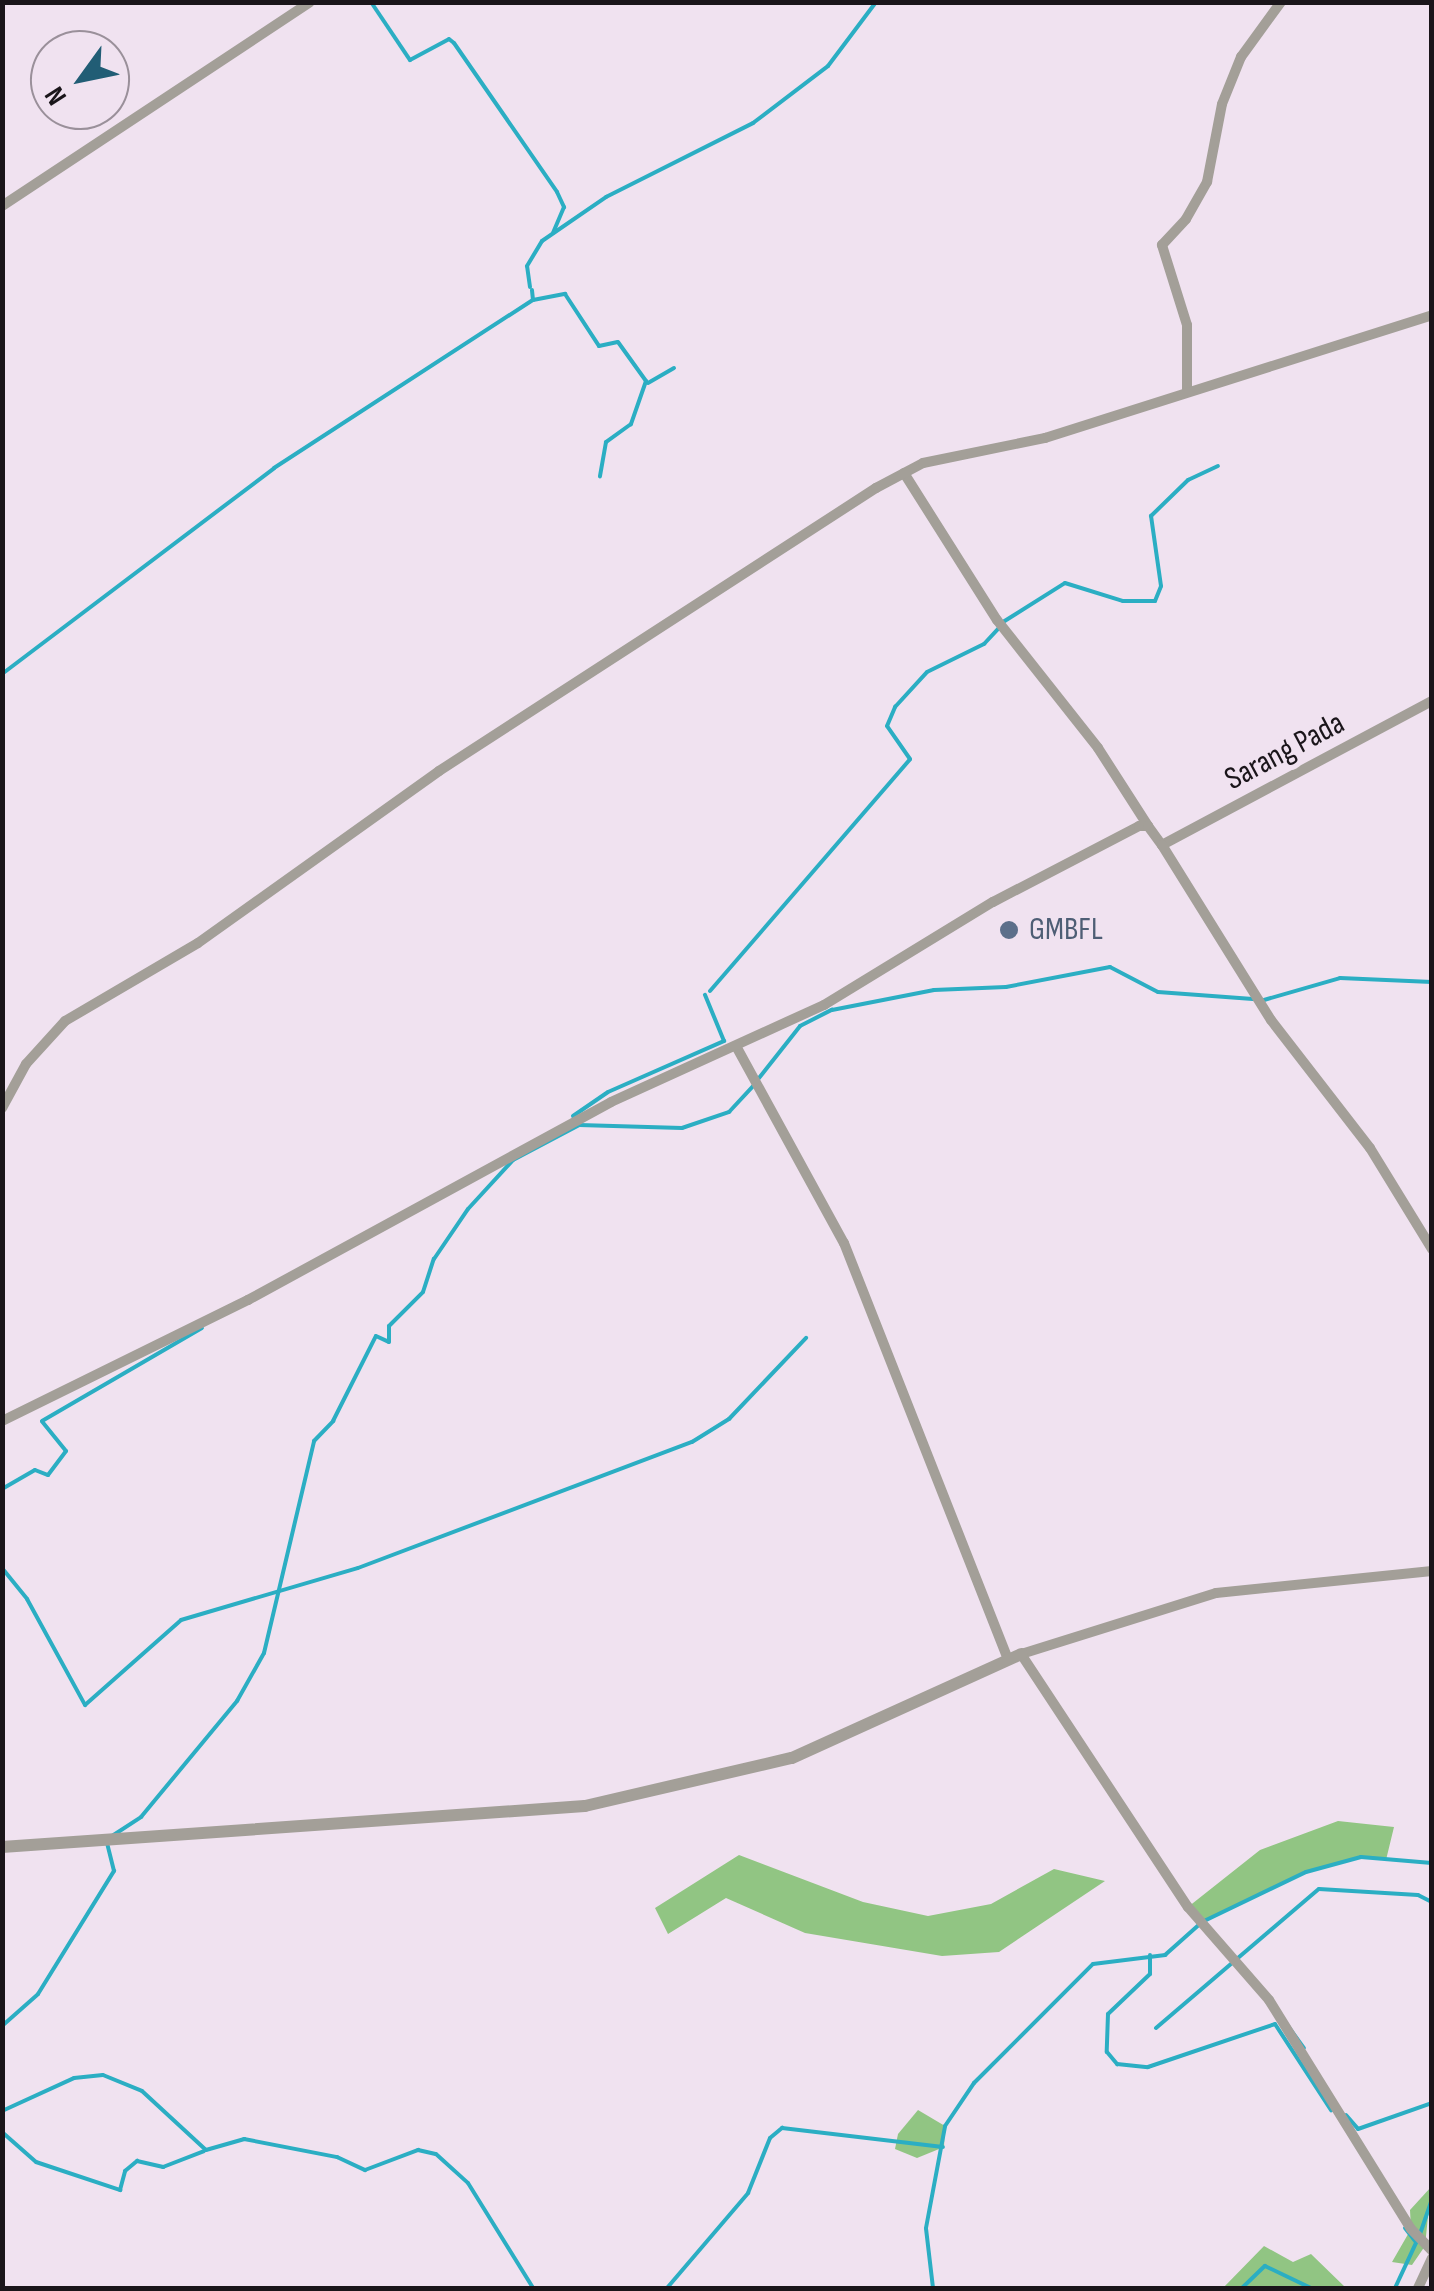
<!DOCTYPE html>
<style>
body{margin:0}
#map{position:relative;width:1434px;height:2291px;overflow:hidden;background:#f0e2f0;font-family:"Sofia Sans Condensed",sans-serif}
div>[style]{position:absolute}
[style*='--x']{left:calc(var(--x)*1px);top:calc(var(--y)*1px);width:calc(var(--w)*1px);rotate:calc(var(--a)*1deg)}
.green>*{inset:0;background:#91c583}
.stream>*{height:4px;margin:-2px;padding:0 2px;transform-origin:2px;border-radius:2px;background:#2baec3}
.minor>*{height:10px;margin:-5px;padding:0 5px;transform-origin:5px;border-radius:5px;background:#a39f98}
.tertiary>*{height:12px;margin:-6px;padding:0 6px;transform-origin:6px;border-radius:6px;background:#a39f98}
.dots>*{width:28px;height:28px;translate:-50% -50%;box-sizing:border-box;border:5px solid #f0e2f0;border-radius:50%}
span{translate:-50% -50%;white-space:nowrap;text-align:center;line-height:1.15;-webkit-text-stroke:10px #f0e2f0;paint-order:stroke}
.street-label{font-size:32px;color:#1a151a}
.service-label{font-size:32px;color:#4e5e75}
.left{translate:0 -50%;text-align:left}
.frame{position:absolute;inset:0;border:5px solid #1a151a;pointer-events:none}
.north{position:absolute;left:30px;top:30px;width:100px;height:100px;box-sizing:border-box;background:#f0e2f0;border:2px solid #9a909a;border-radius:50%;rotate:237deg;font-size:28px;font-weight:700;line-height:40px;text-align:center;color:#1a151a}
.north::after{content:'';display:block;margin:auto;width:35px;height:45px;background:#215d75;clip-path:polygon(50% 0,100% 100%,50% 72%,0 100%)}
</style>
<div id="map">
<div class="green">
<div style="clip-path:polygon(1338px 1821px,1394px 1827px,1386px 1860px,1361px 1857px,1306px 1872px,1202px 1922px,1188px 1907px,1260px 1850px)"></div>
<div style="clip-path:polygon(739px 1855px,863px 1902px,928px 1916px,991px 1904px,1054px 1869px,1105px 1881px,999px 1952px,942px 1956px,805px 1933px,726px 1898px,668px 1934px,655px 1908px)"></div>
<div style="clip-path:polygon(918px 2110px,945px 2126px,944px 2147px,917px 2158px,895px 2149px,898px 2134px)"></div>
<div style="clip-path:polygon(1431px 2187px,1425px 2246px,1412px 2265px,1392px 2262px,1411px 2229px,1410px 2210px)"></div>
<div style="clip-path:polygon(1264px 2246px,1293px 2262px,1311px 2254px,1346px 2288px,1223px 2288px)"></div>
</div>
<div class="stream">
<div style="--x:371;--y:2;--w:70;--a:56.1"></div>
<div style="--x:410;--y:60;--w:44;--a:-28.3"></div>
<div style="--x:449;--y:39;--w:6;--a:39"></div>
<div style="--x:454;--y:43;--w:181;--a:55.3"></div>
<div style="--x:557;--y:192;--w:17;--a:65"></div>
<div style="--x:564;--y:207;--w:28;--a:113"></div>
<div style="--x:530;--y:287;--w:21;--a:-98"></div>
<div style="--x:527;--y:266;--w:29;--a:-59"></div>
<div style="--x:542;--y:241;--w:78;--a:-34.5"></div>
<div style="--x:606;--y:197;--w:165;--a:-26.7"></div>
<div style="--x:753;--y:123;--w:94;--a:-37.2"></div>
<div style="--x:828;--y:66;--w:80;--a:-53.1"></div>
<div style="--x:533;--y:300;--w:33;--a:-11"></div>
<div style="--x:565;--y:294;--w:62;--a:56.8"></div>
<div style="--x:599;--y:346;--w:19;--a:-12"></div>
<div style="--x:618;--y:342;--w:48;--a:54.3"></div>
<div style="--x:646;--y:381;--w:46;--a:109.2"></div>
<div style="--x:631;--y:424;--w:31;--a:144"></div>
<div style="--x:606;--y:442;--w:35;--a:100"></div>
<div style="--x:648;--y:383;--w:30;--a:-30"></div>
<div style="--x:1003;--y:622;--w:73;--a:-32.2"></div>
<div style="--x:1065;--y:583;--w:61;--a:17.2"></div>
<div style="--x:1123;--y:601;--w:32;--a:0"></div>
<div style="--x:1155;--y:601;--w:16;--a:-68"></div>
<div style="--x:1161;--y:586;--w:71;--a:-98.1"></div>
<div style="--x:1151;--y:516;--w:52;--a:-44.2"></div>
<div style="--x:1188;--y:480;--w:33;--a:-25"></div>
<div style="--x:2;--y:674;--w:341;--a:-37.1"></div>
<div style="--x:274;--y:468;--w:309;--a:-33"></div>
<div style="--x:533;--y:300;--w:10;--a:-96"></div>
<div style="--x:710;--y:991;--w:306;--a:-49.2"></div>
<div style="--x:910;--y:759;--w:40;--a:-124.9"></div>
<div style="--x:887;--y:726;--w:21;--a:-67"></div>
<div style="--x:895;--y:707;--w:47;--a:-47.6"></div>
<div style="--x:927;--y:672;--w:64;--a:-26.2"></div>
<div style="--x:984;--y:644;--w:22;--a:-47"></div>
<div style="--x:1264;--y:1000;--w:79;--a:-16.1"></div>
<div style="--x:1340;--y:978;--w:92;--a:2.5"></div>
<div style="--x:759;--y:1078;--w:66;--a:-51.7"></div>
<div style="--x:800;--y:1026;--w:36;--a:-27"></div>
<div style="--x:832;--y:1010;--w:104;--a:-11.1"></div>
<div style="--x:934;--y:990;--w:72;--a:-2.4"></div>
<div style="--x:1006;--y:987;--w:106;--a:-10.9"></div>
<div style="--x:1110;--y:967;--w:54;--a:27.5"></div>
<div style="--x:1158;--y:992;--w:95;--a:4.2"></div>
<div style="--x:573;--y:1116;--w:42;--a:-34.4"></div>
<div style="--x:608;--y:1092;--w:127;--a:-23.7"></div>
<div style="--x:724;--y:1041;--w:50;--a:-112.4"></div>
<div style="--x:2;--y:1489;--w:38;--a:-30"></div>
<div style="--x:35;--y:1470;--w:14;--a:21"></div>
<div style="--x:48;--y:1475;--w:30;--a:-53"></div>
<div style="--x:66;--y:1451;--w:38;--a:-129"></div>
<div style="--x:42;--y:1421;--w:185;--a:-30.2"></div>
<div style="--x:2;--y:1568;--w:40;--a:51"></div>
<div style="--x:27;--y:1599;--w:121;--a:61.3"></div>
<div style="--x:85;--y:1705;--w:128;--a:-41.5"></div>
<div style="--x:181;--y:1620;--w:184;--a:-16.4"></div>
<div style="--x:358;--y:1568;--w:357;--a:-20.7"></div>
<div style="--x:692;--y:1442;--w:44;--a:-31.9"></div>
<div style="--x:729;--y:1419;--w:112;--a:-46.5"></div>
<div style="--x:112;--y:1836;--w:35;--a:-33"></div>
<div style="--x:141;--y:1817;--w:151;--a:-50.4"></div>
<div style="--x:237;--y:1701;--w:55;--a:-60.6"></div>
<div style="--x:264;--y:1653;--w:218;--a:-76.7"></div>
<div style="--x:314;--y:1441;--w:28;--a:-46"></div>
<div style="--x:333;--y:1421;--w:95;--a:-63.2"></div>
<div style="--x:376;--y:1336;--w:14;--a:25"></div>
<div style="--x:389;--y:1342;--w:16;--a:-90"></div>
<div style="--x:389;--y:1326;--w:48;--a:-45"></div>
<div style="--x:423;--y:1292;--w:35;--a:-72"></div>
<div style="--x:434;--y:1259;--w:60;--a:-55.8"></div>
<div style="--x:468;--y:1209;--w:67;--a:-47.4"></div>
<div style="--x:513;--y:1160;--w:75;--a:-27.9"></div>
<div style="--x:579;--y:1125;--w:103;--a:1.7"></div>
<div style="--x:682;--y:1128;--w:50;--a:-18.8"></div>
<div style="--x:729;--y:1112;--w:38;--a:-47"></div>
<div style="--x:1150;--y:1955;--w:19;--a:90"></div>
<div style="--x:1150;--y:1974;--w:58;--a:136.4"></div>
<div style="--x:1108;--y:2014;--w:38;--a:92"></div>
<div style="--x:1107;--y:2052;--w:16;--a:50"></div>
<div style="--x:1117;--y:2064;--w:31;--a:6"></div>
<div style="--x:1148;--y:2067;--w:134;--a:-18.7"></div>
<div style="--x:1275;--y:2024;--w:103;--a:56.9"></div>
<div style="--x:1285;--y:2022;--w:32;--a:54"></div>
<div style="--x:2;--y:2026;--w:48;--a:-41.6"></div>
<div style="--x:38;--y:1994;--w:145;--a:-58.3"></div>
<div style="--x:114;--y:1871;--w:29;--a:-104"></div>
<div style="--x:1156;--y:2028;--w:214;--a:-40.5"></div>
<div style="--x:1319;--y:1889;--w:99;--a:3.5"></div>
<div style="--x:1418;--y:1895;--w:16;--a:27"></div>
<div style="--x:2;--y:2111;--w:79;--a:-24.6"></div>
<div style="--x:74;--y:2078;--w:29;--a:-6"></div>
<div style="--x:103;--y:2075;--w:42;--a:22.3"></div>
<div style="--x:142;--y:2091;--w:87;--a:42.7"></div>
<div style="--x:206;--y:2150;--w:40;--a:-16"></div>
<div style="--x:244;--y:2139;--w:95;--a:11"></div>
<div style="--x:337;--y:2157;--w:31;--a:25"></div>
<div style="--x:365;--y:2170;--w:57;--a:-20.7"></div>
<div style="--x:418;--y:2150;--w:18;--a:13"></div>
<div style="--x:436;--y:2154;--w:43;--a:42.2"></div>
<div style="--x:468;--y:2183;--w:123;--a:58.2"></div>
<div style="--x:1346;--y:2115;--w:18;--a:49"></div>
<div style="--x:1358;--y:2129;--w:78;--a:-19.4"></div>
<div style="--x:2;--y:2132;--w:45;--a:41.4"></div>
<div style="--x:36;--y:2162;--w:89;--a:18.4"></div>
<div style="--x:120;--y:2190;--w:20;--a:-75"></div>
<div style="--x:125;--y:2171;--w:16;--a:-40"></div>
<div style="--x:137;--y:2161;--w:27;--a:13"></div>
<div style="--x:163;--y:2167;--w:44;--a:-21.3"></div>
<div style="--x:1405;--y:2228;--w:18;--a:52"></div>
<div style="--x:1420;--y:2234;--w:37;--a:-71"></div>
<div style="--x:667;--y:2288;--w:125;--a:-49.5"></div>
<div style="--x:748;--y:2193;--w:59;--a:-68.2"></div>
<div style="--x:770;--y:2138;--w:16;--a:-40"></div>
<div style="--x:782;--y:2128;--w:162;--a:6.7"></div>
<div style="--x:933;--y:2288;--w:60;--a:-96.7"></div>
<div style="--x:926;--y:2228;--w:104;--a:-79.4"></div>
<div style="--x:945;--y:2126;--w:52;--a:-56"></div>
<div style="--x:974;--y:2083;--w:168;--a:-45"></div>
<div style="--x:1093;--y:1964;--w:73;--a:-7.1"></div>
<div style="--x:1165;--y:1955;--w:50;--a:-41.7"></div>
<div style="--x:1202;--y:1922;--w:115;--a:-25.7"></div>
<div style="--x:1306;--y:1872;--w:57;--a:-15.3"></div>
<div style="--x:1361;--y:1857;--w:71;--a:4.8"></div>
<div style="--x:1242;--y:2288;--w:32;--a:-44"></div>
<div style="--x:1265;--y:2266;--w:51;--a:25.6"></div>
<div style="--x:1395;--y:2288;--w:50;--a:-65"></div>
</div>
<div class="minor">
<div style="--x:2;--y:206;--w:369;--a:-33.5"></div>
<div style="--x:1187;--y:391;--w:66;--a:-90"></div>
<div style="--x:1187;--y:325;--w:84;--a:-107.4"></div>
<div style="--x:1162;--y:245;--w:35;--a:-47"></div>
<div style="--x:1186;--y:219;--w:43;--a:-60.4"></div>
<div style="--x:1207;--y:182;--w:79;--a:-79.1"></div>
<div style="--x:1222;--y:104;--w:51;--a:-68"></div>
<div style="--x:1241;--y:57;--w:68;--a:-54"></div>
<div style="--x:904;--y:473;--w:174;--a:57.7"></div>
<div style="--x:997;--y:620;--w:163;--a:51.7"></div>
<div style="--x:1098;--y:748;--w:93;--a:57.3"></div>
<div style="--x:1162;--y:845;--w:306;--a:-28.1"></div>
<div style="--x:736;--y:1046;--w:225;--a:61.3"></div>
<div style="--x:844;--y:1243;--w:447;--a:68.5"></div>
<div style="--x:2;--y:1108;--w:50;--a:-61.4"></div>
<div style="--x:26;--y:1064;--w:58;--a:-47.8"></div>
<div style="--x:65;--y:1021;--w:154;--a:-30.4"></div>
<div style="--x:198;--y:943;--w:296;--a:-35.5"></div>
<div style="--x:439;--y:771;--w:521;--a:-32.93"></div>
<div style="--x:876;--y:488;--w:53;--a:-28"></div>
<div style="--x:923;--y:463;--w:125;--a:-11.6"></div>
<div style="--x:1045;--y:438;--w:406;--a:-17.6"></div>
<div style="--x:2;--y:1421;--w:274;--a:-26.2"></div>
<div style="--x:248;--y:1300;--w:413;--a:-28.6"></div>
<div style="--x:611;--y:1102;--w:234;--a:-24.5"></div>
<div style="--x:824;--y:1005;--w:198;--a:-31.4"></div>
<div style="--x:993;--y:902;--w:165;--a:-27.5"></div>
<div style="--x:1139;--y:826;--w:9;--a:0"></div>
<div style="--x:1148;--y:826;--w:24;--a:54"></div>
<div style="--x:1162;--y:845;--w:206;--a:58.1"></div>
<div style="--x:1271;--y:1020;--w:162;--a:52.3"></div>
<div style="--x:1370;--y:1148;--w:119;--a:58.5"></div>
<div style="--x:1432;--y:1571;--w:217;--a:174.2"></div>
<div style="--x:1216;--y:1593;--w:204;--a:162.6"></div>
<div style="--x:1021;--y:1654;--w:303;--a:56.6"></div>
<div style="--x:1188;--y:1907;--w:123;--a:48.9"></div>
<div style="--x:1269;--y:2000;--w:269;--a:58.2"></div>
<div style="--x:1411;--y:2229;--w:30;--a:46"></div>
<div style="--x:1418;--y:2288;--w:33;--a:-65"></div>
</div>
<div class="tertiary">
<div style="--x:2;--y:1847;--w:584;--a:-4.02"></div>
<div style="--x:585;--y:1806;--w:212;--a:-13.1"></div>
<div style="--x:792;--y:1758;--w:252;--a:-24.4"></div>
</div>
<div class="dots">
<div style="left:1009px;top:930px;background:#5c6f8a"></div>
</div>
<div class="street-label">
<span style="left:1285px;top:752px;rotate:-28deg">Sarang Pada</span>
</div>
<div class="service-label">
<span class="left" style="left:1029px;top:930px">GMBFL</span>
</div>
<div class="frame"></div>
<div class="north">N</div>
</div>
